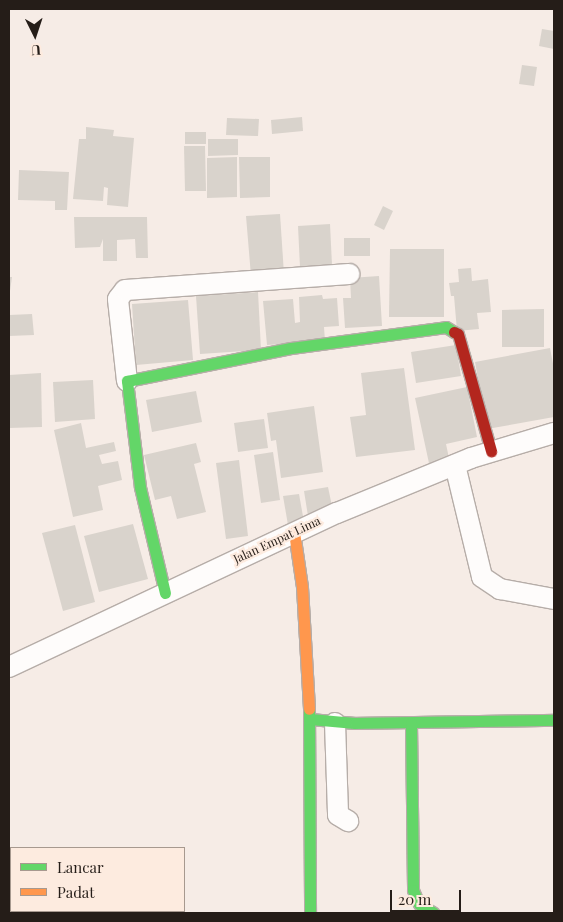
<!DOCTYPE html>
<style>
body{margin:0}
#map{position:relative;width:563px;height:922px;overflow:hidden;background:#f6ece6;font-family:"Playfair Display",serif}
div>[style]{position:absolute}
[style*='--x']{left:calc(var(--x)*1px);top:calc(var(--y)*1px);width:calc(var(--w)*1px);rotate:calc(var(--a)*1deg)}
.building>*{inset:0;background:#d9d3cc}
.roads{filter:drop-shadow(1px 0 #b6ada8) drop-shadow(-1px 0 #b6ada8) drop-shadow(0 1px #b6ada8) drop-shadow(0 -1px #b6ada8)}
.street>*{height:20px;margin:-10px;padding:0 10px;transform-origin:10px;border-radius:10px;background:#fefcfb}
.fast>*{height:11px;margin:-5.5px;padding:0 5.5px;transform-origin:5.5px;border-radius:5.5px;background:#63d668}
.slow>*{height:11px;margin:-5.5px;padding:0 5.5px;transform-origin:5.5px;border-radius:5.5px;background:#ff974d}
.jam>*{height:11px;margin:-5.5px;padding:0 5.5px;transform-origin:5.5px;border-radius:5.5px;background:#b3261e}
span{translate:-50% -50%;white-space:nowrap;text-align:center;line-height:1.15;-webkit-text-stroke:4.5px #fdebdf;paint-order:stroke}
.street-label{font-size:12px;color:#251d18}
.frame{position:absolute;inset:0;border:10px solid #251d18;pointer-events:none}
.legend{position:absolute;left:10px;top:847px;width:175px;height:65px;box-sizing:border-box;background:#fdebdf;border:1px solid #a7998f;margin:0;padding:6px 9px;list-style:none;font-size:15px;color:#251d18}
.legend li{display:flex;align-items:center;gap:10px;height:25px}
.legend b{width:25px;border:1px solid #a7998f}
.north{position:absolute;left:10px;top:10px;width:50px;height:50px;-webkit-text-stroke:4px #fdebdf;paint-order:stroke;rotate:176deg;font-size:14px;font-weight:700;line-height:20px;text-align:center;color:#251d18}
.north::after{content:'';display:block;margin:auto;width:18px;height:22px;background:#251d18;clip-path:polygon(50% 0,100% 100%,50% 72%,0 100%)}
.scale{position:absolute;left:390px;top:890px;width:71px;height:22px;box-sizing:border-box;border:2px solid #251d18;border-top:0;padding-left:6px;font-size:15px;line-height:18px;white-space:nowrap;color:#251d18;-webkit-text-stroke:4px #fdebdf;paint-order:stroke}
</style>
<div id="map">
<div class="building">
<div style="clip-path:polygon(542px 29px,554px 31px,554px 49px,539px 46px)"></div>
<div style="clip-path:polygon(522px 65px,537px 67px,534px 86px,519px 84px)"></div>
<div style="clip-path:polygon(302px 117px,303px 131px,272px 134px,271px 120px)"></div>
<div style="clip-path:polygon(227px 118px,259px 119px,258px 136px,226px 135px)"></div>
<div style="clip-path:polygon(86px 127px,114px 130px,113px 136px,134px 138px,128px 207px,107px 205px,108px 188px,104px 187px,103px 201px,73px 199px,79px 139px,86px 139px)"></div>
<div style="clip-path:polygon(185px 132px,206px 132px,206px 144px,185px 144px)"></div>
<div style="clip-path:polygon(208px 139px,238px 139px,238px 155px,208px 156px)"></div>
<div style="clip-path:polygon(184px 146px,205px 146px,206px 191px,185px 191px)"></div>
<div style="clip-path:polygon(237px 157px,237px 197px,207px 198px,207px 158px)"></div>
<div style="clip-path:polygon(239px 157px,270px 157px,270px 197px,240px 198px)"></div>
<div style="clip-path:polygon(19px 170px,69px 172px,67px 210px,55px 210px,55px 201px,18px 200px)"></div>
<div style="clip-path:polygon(383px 206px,393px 211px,384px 230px,374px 225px)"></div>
<div style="clip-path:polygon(280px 214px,284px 274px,251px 276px,246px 216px)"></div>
<div style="clip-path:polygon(74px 217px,147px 217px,148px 258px,136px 258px,135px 239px,117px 240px,117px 261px,103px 261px,103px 239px,100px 247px,75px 248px)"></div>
<div style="clip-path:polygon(330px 224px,332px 265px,300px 267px,298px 226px)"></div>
<div style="clip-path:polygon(344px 238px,370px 238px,370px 256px,344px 256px)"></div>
<div style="clip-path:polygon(390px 249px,444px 249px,444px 317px,389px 317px)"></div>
<div style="clip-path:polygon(471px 268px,472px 281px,488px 279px,491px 312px,477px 313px,479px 329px,457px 331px,454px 296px,451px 296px,449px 283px,459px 282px,458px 269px)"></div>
<div style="clip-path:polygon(379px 276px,382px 326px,345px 328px,343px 298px,351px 298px,350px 278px)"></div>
<div style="clip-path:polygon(9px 277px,12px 277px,10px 291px,9px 291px)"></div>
<div style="clip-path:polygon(258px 292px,261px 350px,200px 354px,196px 296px)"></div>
<div style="clip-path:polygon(322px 295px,323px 299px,337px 298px,339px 326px,324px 327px,325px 341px,267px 345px,263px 301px,293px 299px,295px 323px,300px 322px,299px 297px)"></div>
<div style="clip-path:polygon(188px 300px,193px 360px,136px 365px,132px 304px)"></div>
<div style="clip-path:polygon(544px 309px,544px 347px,502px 347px,502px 310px)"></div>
<div style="clip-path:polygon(32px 314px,34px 335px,9px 336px,9px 315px)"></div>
<div style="clip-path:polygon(456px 345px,461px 376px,416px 383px,411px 352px)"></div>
<div style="clip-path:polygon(550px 348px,554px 369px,554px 417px,487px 429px,475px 362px)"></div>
<div style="clip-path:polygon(404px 368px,415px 450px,356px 457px,350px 417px,366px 415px,361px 373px)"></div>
<div style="clip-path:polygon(41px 373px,42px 427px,9px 428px,9px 375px)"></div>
<div style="clip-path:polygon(93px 380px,95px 419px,55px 422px,53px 382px)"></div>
<div style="clip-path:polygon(467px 387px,477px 437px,446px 444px,450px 463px,430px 468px,415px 398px)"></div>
<div style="clip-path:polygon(196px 391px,202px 422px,152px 432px,146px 400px)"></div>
<div style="clip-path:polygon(314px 406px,323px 472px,281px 478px,276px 440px,271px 441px,267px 413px)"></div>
<div style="clip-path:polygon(264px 419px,268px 448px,238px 452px,234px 423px)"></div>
<div style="clip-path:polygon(81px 423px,86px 448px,114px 442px,116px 451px,99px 455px,102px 464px,118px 461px,122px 480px,98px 486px,103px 510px,73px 517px,54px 430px)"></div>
<div style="clip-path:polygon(196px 443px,201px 462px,194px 464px,206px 512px,177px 519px,171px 496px,155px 500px,144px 455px)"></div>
<div style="clip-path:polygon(273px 452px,280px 500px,261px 503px,254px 455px)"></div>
<div style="clip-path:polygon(239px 460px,248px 536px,226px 539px,216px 463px)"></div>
<div style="clip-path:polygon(328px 487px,333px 511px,308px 516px,304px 491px)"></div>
<div style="clip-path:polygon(299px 494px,304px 522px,288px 525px,283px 496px)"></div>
<div style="clip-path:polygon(133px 524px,148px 579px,99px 592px,84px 536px)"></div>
<div style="clip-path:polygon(75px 525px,95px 602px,63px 611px,42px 533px)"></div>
</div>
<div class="roads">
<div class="street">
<div style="--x:127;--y:381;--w:82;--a:-96.3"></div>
<div style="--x:118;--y:299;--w:11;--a:-52"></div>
<div style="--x:125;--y:290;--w:225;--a:-4.1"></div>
<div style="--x:455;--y:465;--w:115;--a:76.4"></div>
<div style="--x:482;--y:577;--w:22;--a:34"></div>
<div style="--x:500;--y:589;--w:55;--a:10.5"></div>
<div style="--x:9;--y:667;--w:362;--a:-25.2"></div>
<div style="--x:337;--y:513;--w:145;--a:-22.3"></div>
<div style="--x:471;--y:458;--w:87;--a:-16.8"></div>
<div style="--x:335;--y:723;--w:92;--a:88.1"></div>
<div style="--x:338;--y:815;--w:12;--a:31"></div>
</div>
<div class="fast">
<div style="--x:165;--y:593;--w:109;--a:-103.3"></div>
<div style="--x:140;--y:487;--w:107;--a:-97"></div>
<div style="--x:127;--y:381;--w:167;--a:-11.4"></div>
<div style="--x:291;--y:348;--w:156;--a:-7.7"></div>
<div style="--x:446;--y:327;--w:9;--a:32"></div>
<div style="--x:309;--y:709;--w:204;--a:89.7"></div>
<div style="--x:310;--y:719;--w:45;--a:5.1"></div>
<div style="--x:355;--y:723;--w:199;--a:-0.9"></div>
<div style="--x:411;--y:723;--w:167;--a:89.3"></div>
<div style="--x:413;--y:890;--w:15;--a:67"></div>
<div style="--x:419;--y:904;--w:17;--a:31"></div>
</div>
<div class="slow">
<div style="--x:294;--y:532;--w:56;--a:81.7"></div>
<div style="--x:302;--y:587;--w:122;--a:86.7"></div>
</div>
<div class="jam">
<div style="--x:454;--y:332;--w:4;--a:27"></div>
<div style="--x:458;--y:334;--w:122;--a:74.2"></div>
</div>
</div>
<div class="street-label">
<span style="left:277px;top:540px;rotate:-25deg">Jalan Empat Lima</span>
</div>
<div class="frame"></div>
<ul class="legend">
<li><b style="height:6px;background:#63d668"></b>Lancar</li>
<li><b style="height:6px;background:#ff974d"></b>Padat</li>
</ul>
<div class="north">U</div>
<div class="scale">20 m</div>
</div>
